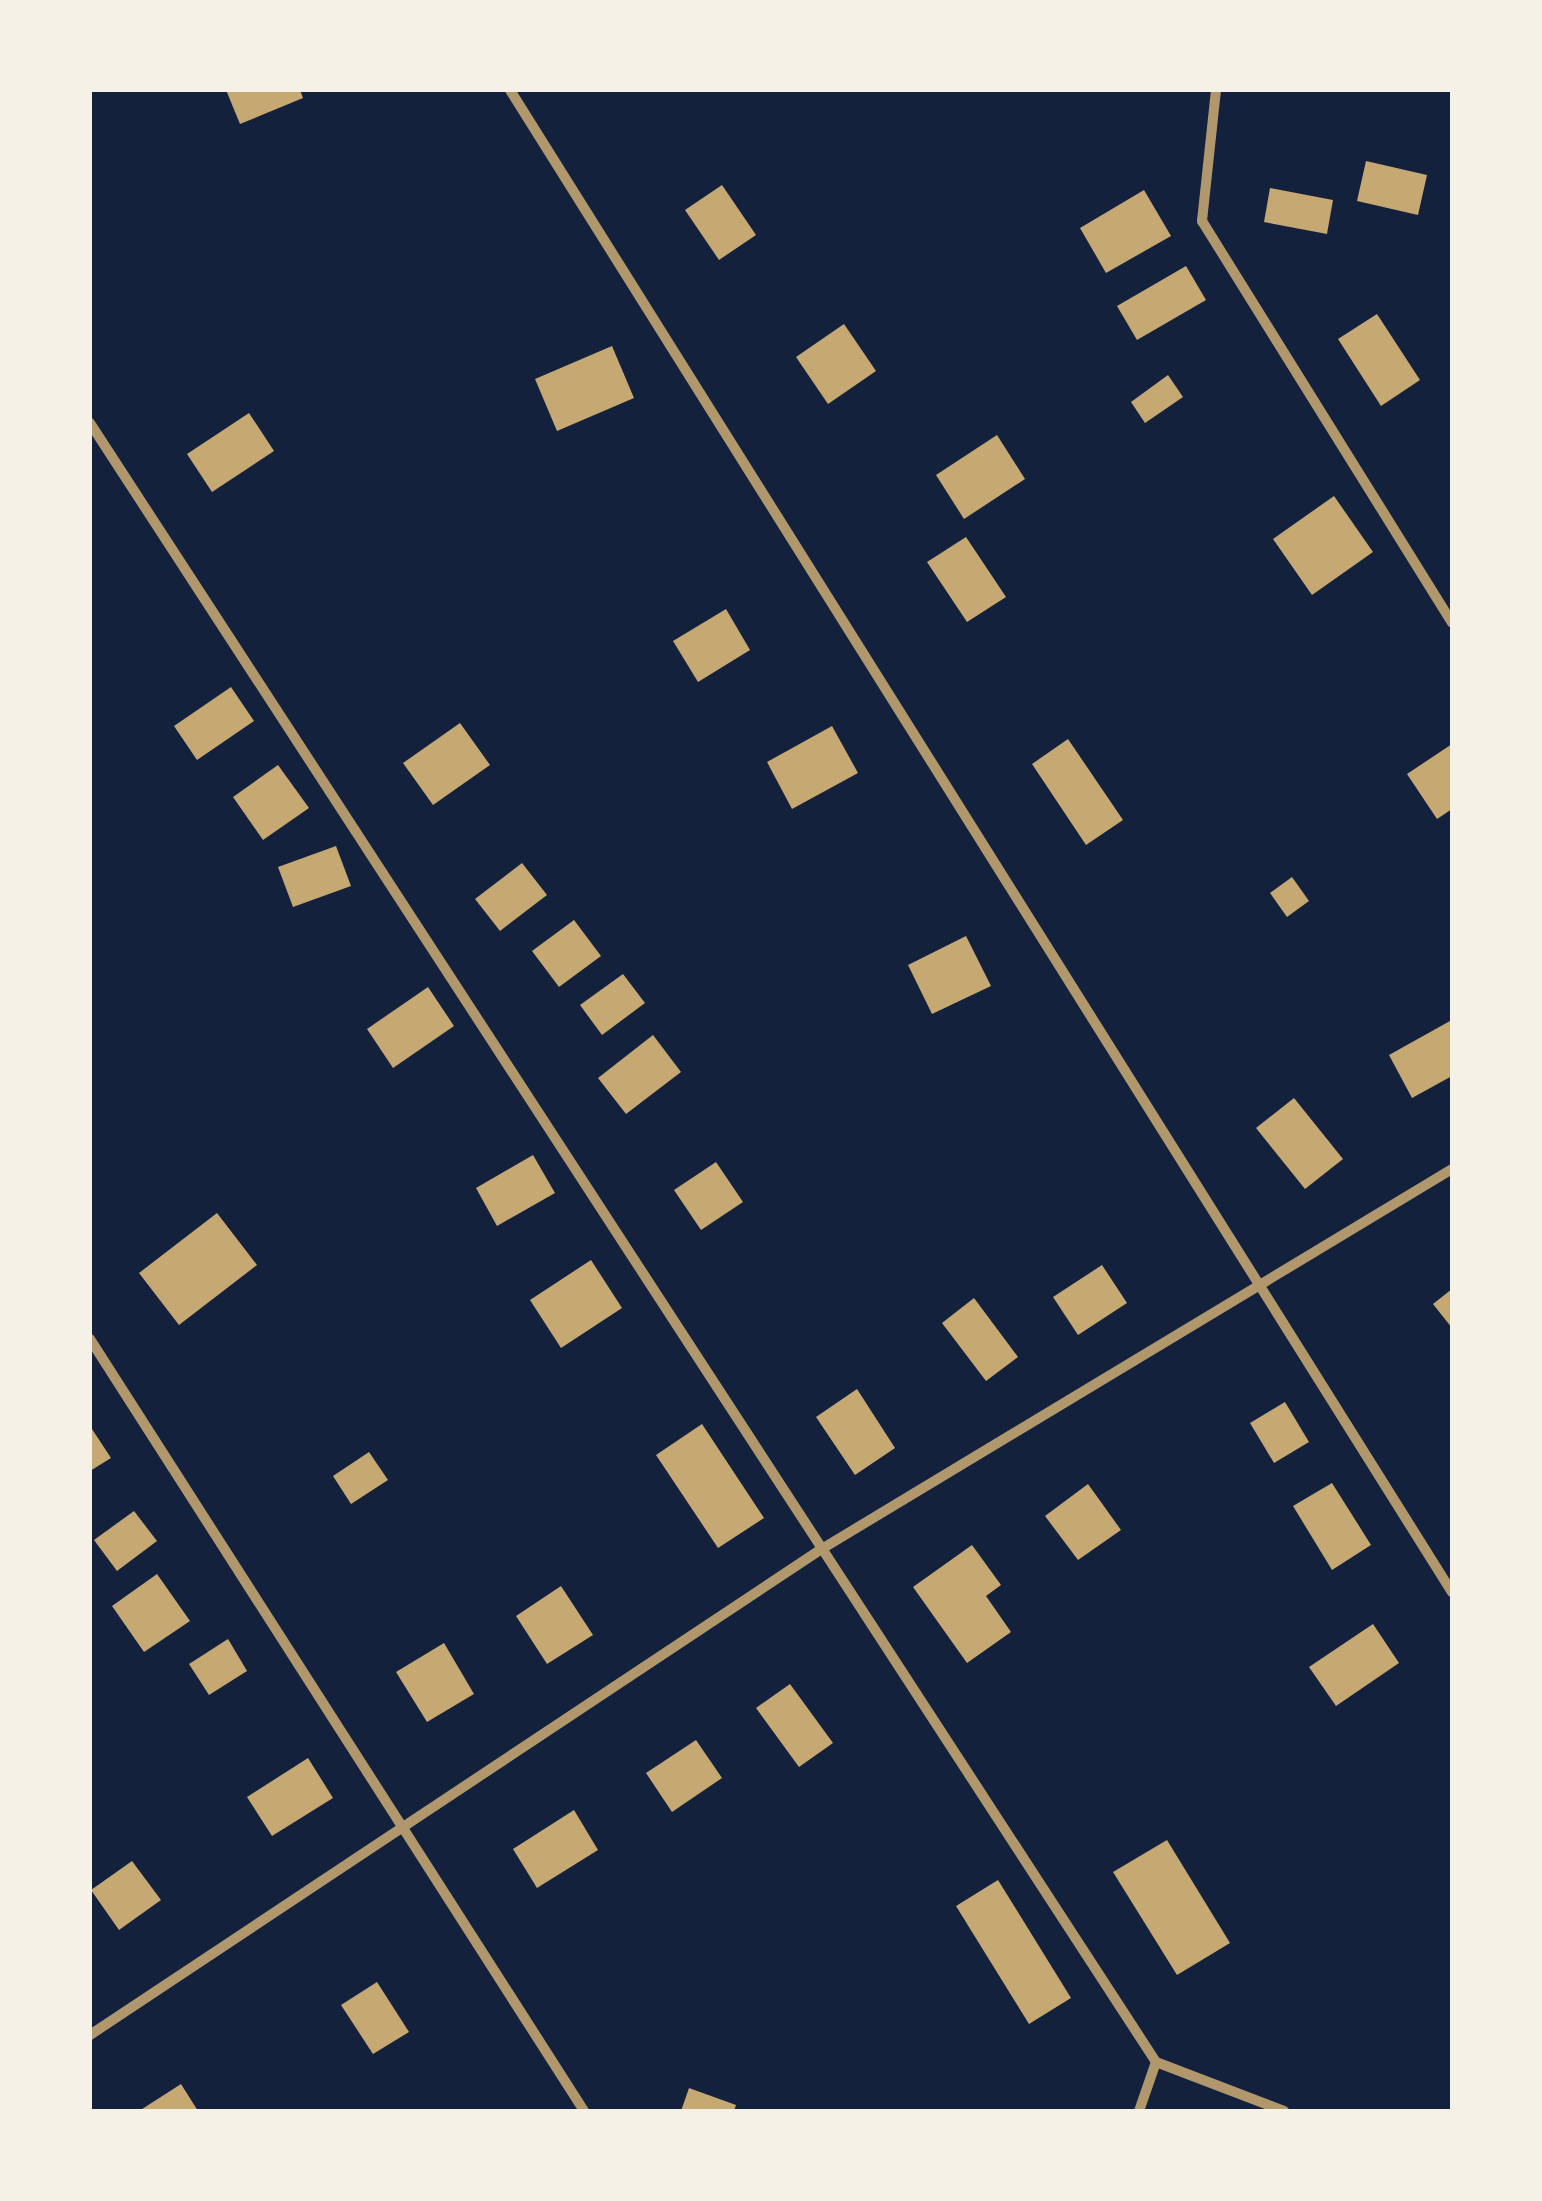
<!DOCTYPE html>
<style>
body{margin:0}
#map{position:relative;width:1542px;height:2201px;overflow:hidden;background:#14213d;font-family:"DM Sans",sans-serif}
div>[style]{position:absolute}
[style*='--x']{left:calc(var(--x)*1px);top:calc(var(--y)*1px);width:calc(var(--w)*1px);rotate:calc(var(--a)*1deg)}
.building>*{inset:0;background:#c6a872}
.minor>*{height:10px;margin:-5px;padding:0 5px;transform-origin:5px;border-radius:5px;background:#b1986c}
span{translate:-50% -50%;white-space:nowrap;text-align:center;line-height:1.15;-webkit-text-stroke:8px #f6f1e7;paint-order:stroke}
.frame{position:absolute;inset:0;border:92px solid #f6f1e7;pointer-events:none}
</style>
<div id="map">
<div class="building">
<div style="clip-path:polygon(226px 90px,300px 90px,303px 98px,240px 124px)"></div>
<div style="clip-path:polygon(1366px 161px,1427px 175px,1418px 215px,1357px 201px)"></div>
<div style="clip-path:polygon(722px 185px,756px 235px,719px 260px,685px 210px)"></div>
<div style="clip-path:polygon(1270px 188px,1333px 200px,1327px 234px,1264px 222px)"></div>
<div style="clip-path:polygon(1144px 190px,1171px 236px,1106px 273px,1080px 228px)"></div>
<div style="clip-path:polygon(1186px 266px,1206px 300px,1137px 340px,1117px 306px)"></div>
<div style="clip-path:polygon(1377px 314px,1420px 380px,1381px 406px,1338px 339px)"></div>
<div style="clip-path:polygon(844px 324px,876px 371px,828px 404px,796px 357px)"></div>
<div style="clip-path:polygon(612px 346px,634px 398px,557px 431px,535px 379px)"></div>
<div style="clip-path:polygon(1168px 375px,1183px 397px,1145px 423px,1131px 402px)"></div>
<div style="clip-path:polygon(249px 413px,274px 451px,212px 492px,187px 454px)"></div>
<div style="clip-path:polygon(997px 435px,1025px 479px,964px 519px,936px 475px)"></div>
<div style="clip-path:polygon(1334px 496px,1373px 552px,1312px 595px,1273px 539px)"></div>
<div style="clip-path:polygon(966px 537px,1006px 597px,967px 622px,927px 562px)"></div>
<div style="clip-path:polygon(726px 609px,750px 650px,698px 682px,673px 641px)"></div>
<div style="clip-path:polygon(231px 687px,254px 721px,197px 760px,174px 726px)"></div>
<div style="clip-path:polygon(460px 723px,490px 765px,433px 805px,403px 763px)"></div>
<div style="clip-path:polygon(832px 726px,858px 773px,792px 809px,767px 762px)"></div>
<div style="clip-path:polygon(1068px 739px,1123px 820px,1086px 845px,1032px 764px)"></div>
<div style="clip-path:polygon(1452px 744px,1452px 809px,1437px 819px,1407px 774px)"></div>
<div style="clip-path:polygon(278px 765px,309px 808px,263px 840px,233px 797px)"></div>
<div style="clip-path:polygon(336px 846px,351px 886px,293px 907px,278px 867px)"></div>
<div style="clip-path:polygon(522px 863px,547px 895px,500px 931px,475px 899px)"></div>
<div style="clip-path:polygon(1292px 877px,1309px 901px,1287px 917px,1270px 893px)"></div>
<div style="clip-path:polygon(574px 920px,601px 956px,559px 987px,532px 951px)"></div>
<div style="clip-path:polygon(966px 936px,991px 986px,932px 1014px,908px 965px)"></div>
<div style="clip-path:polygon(623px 974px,645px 1003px,602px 1035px,580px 1005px)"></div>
<div style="clip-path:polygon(428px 987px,454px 1026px,393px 1068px,367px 1029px)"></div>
<div style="clip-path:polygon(1450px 1021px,1452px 1076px,1412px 1098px,1389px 1055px)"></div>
<div style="clip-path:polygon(653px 1035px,681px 1072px,626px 1114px,598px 1078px)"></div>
<div style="clip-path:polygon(1294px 1098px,1343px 1159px,1305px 1189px,1256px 1128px)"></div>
<div style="clip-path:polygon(533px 1155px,555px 1193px,497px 1226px,476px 1188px)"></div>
<div style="clip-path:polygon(716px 1162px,743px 1202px,701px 1230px,674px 1190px)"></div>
<div style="clip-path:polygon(217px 1213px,257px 1265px,179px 1325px,139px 1273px)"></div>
<div style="clip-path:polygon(591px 1260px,622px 1308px,561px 1348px,530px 1300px)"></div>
<div style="clip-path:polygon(1102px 1265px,1127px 1303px,1078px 1335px,1053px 1297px)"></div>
<div style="clip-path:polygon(1452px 1289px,1452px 1328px,1433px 1304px)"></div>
<div style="clip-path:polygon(974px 1298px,1018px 1357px,986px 1381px,942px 1323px)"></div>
<div style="clip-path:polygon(857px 1389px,895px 1448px,855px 1475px,816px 1417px)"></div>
<div style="clip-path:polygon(1285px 1402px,1309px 1442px,1274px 1463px,1250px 1423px)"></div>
<div style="clip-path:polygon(702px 1424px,764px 1518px,718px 1548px,656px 1455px)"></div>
<div style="clip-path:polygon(90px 1426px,111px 1458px,90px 1471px)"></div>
<div style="clip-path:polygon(369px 1452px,388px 1480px,351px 1504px,333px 1476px)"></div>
<div style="clip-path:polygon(1332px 1483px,1371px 1545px,1332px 1570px,1293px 1506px)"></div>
<div style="clip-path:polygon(1088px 1484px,1121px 1530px,1078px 1560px,1045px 1516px)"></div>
<div style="clip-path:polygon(134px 1511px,157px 1541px,117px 1571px,94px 1540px)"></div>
<div style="clip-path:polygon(972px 1545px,1001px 1585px,986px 1596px,1011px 1632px,967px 1663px,913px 1587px)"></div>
<div style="clip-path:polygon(157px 1574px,190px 1621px,144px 1652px,112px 1606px)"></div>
<div style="clip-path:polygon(561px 1586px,593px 1635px,547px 1664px,516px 1616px)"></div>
<div style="clip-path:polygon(1373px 1624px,1399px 1663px,1336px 1706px,1309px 1667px)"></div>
<div style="clip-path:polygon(228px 1639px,247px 1671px,209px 1695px,189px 1664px)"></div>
<div style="clip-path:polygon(444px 1643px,474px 1694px,427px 1722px,396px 1672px)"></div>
<div style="clip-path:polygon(790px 1684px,833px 1743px,799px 1767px,756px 1708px)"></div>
<div style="clip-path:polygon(696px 1740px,722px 1778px,672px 1812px,646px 1773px)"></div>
<div style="clip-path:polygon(308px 1758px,333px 1798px,272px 1836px,247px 1797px)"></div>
<div style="clip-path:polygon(574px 1810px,598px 1850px,537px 1888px,513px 1849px)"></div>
<div style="clip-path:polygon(1167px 1840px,1230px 1943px,1177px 1975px,1113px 1872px)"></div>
<div style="clip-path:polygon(132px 1861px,161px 1900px,119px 1930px,91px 1890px)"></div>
<div style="clip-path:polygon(998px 1880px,1071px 1998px,1029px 2024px,956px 1906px)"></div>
<div style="clip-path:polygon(377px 1982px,409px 2032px,373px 2054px,341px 2005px)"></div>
<div style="clip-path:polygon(181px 2084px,198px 2111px,139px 2111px)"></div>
<div style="clip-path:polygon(689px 2088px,736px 2105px,734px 2111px,681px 2111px)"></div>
</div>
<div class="minor">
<div style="--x:510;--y:90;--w:1773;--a:57.91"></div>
<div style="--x:1216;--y:90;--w:132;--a:96.1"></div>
<div style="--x:1202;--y:221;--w:473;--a:58.1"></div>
<div style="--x:90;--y:423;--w:1955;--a:56.96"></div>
<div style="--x:1156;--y:2062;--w:52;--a:109.1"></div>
<div style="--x:90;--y:1339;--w:917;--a:57.38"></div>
<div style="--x:90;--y:2035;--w:876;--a:-33.6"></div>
<div style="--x:820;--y:1550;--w:738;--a:-31.08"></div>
<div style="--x:1156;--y:2062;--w:137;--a:20.9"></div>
</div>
<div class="frame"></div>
</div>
